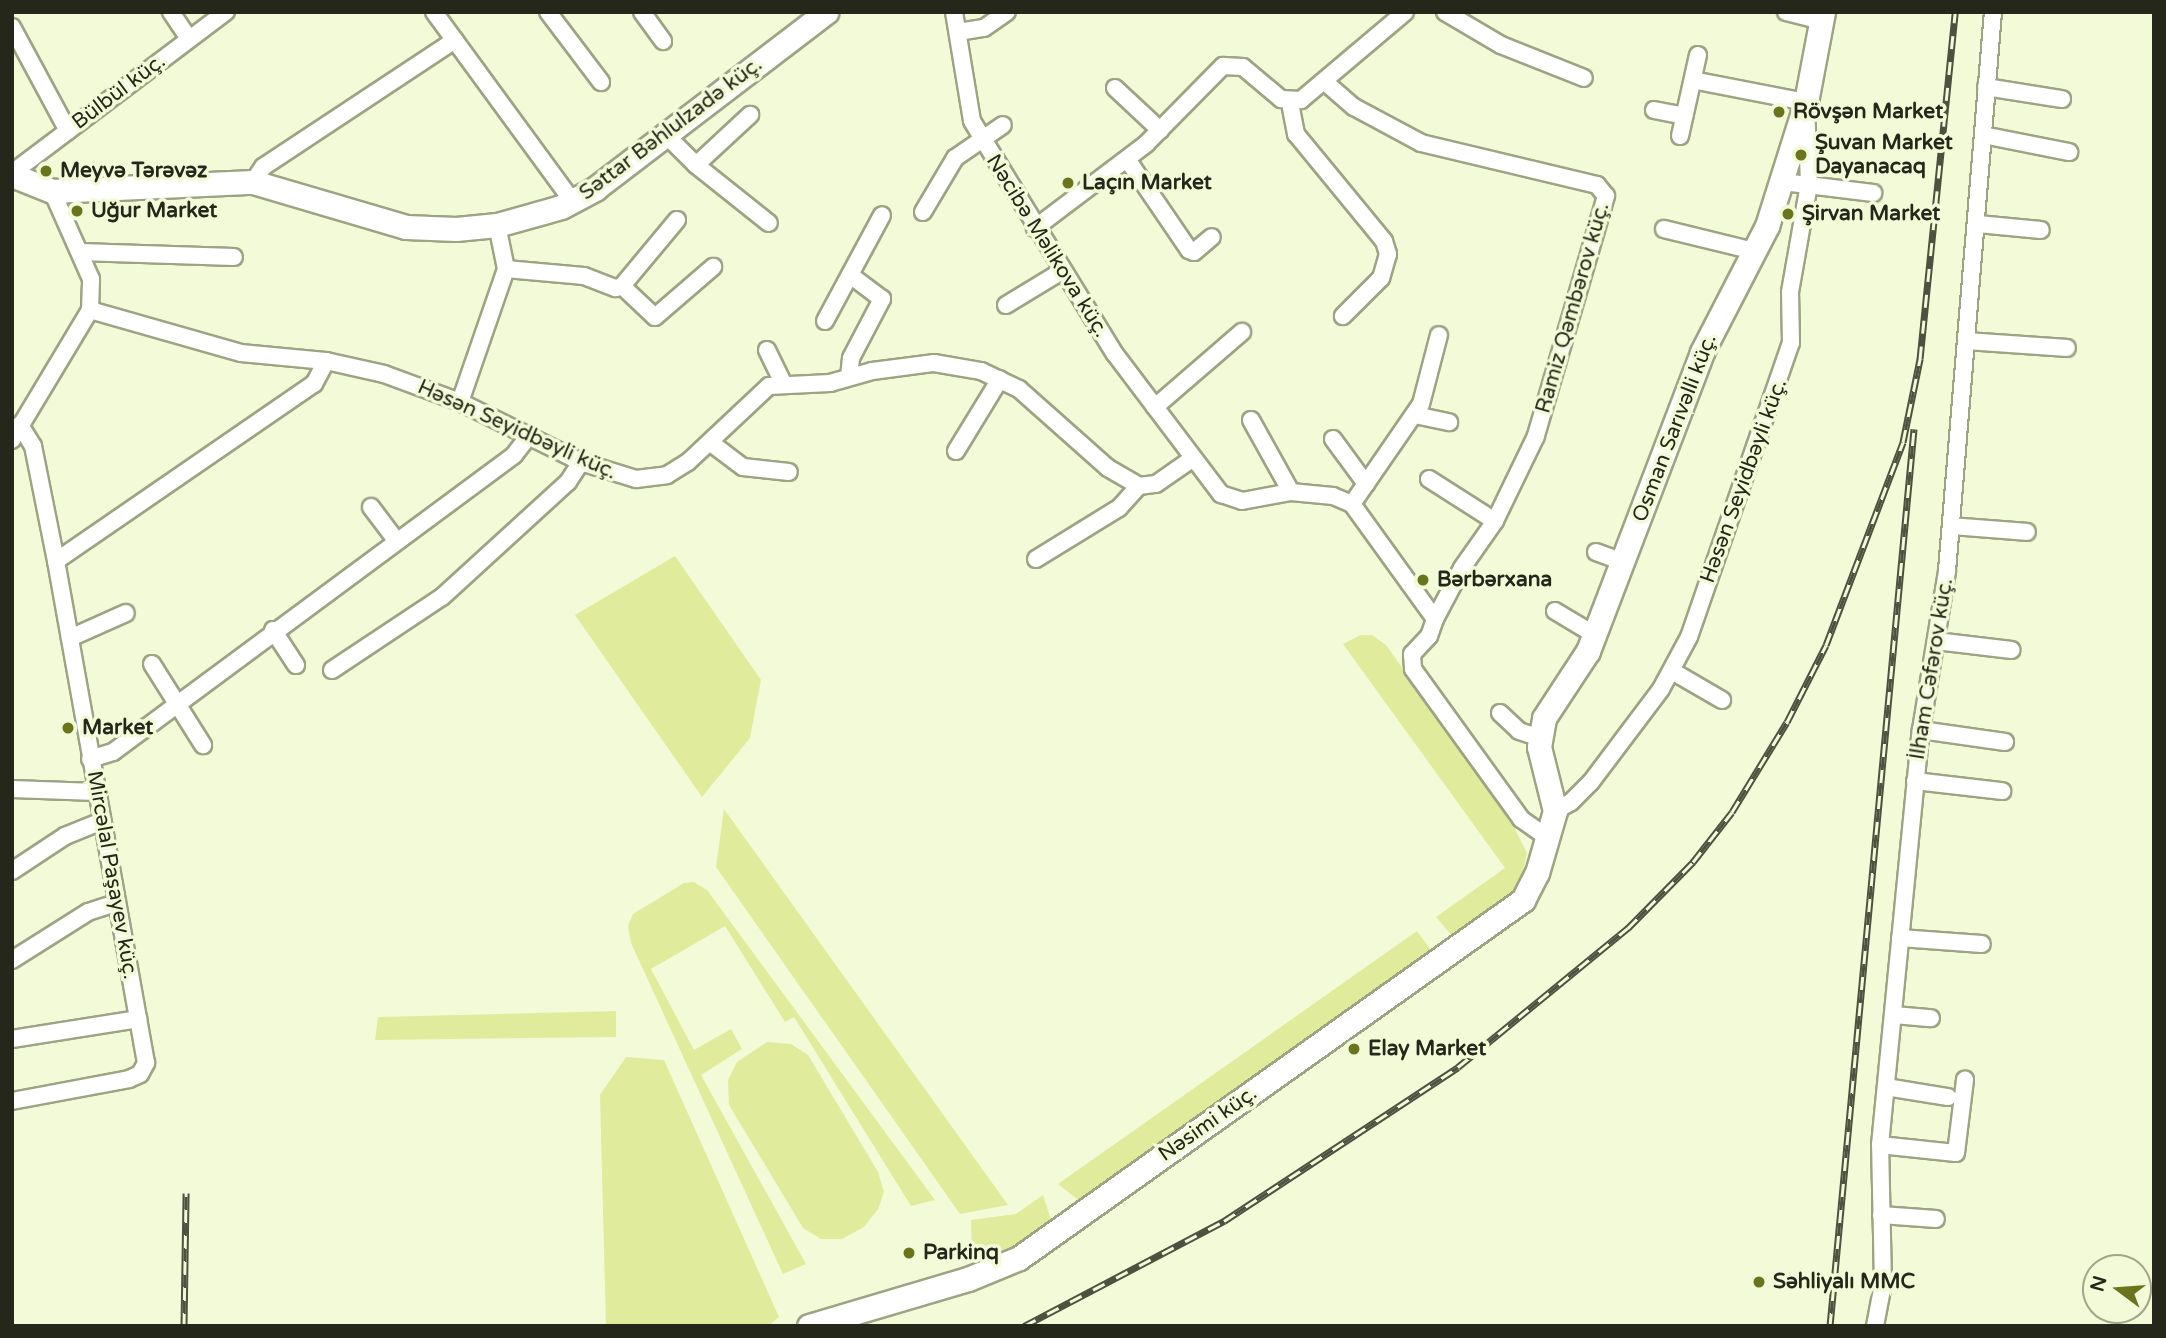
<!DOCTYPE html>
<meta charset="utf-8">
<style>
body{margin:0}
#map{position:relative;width:2166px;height:1338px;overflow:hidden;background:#f3fad7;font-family:"Varela Round",sans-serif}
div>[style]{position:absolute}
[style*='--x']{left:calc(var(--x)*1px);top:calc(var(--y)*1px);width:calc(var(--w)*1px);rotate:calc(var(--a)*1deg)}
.green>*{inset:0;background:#e0ec9c}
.roads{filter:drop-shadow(2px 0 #9da383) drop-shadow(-2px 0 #9da383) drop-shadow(0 2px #9da383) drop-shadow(0 -2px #9da383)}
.street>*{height:16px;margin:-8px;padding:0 8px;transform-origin:8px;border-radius:8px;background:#fff}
.secondary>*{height:23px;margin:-11.5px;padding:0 11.5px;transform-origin:11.5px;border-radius:11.5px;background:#fff}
.rail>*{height:7px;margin-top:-3.5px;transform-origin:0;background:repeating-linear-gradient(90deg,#f3fad7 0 13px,#4e5140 0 26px);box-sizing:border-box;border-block:2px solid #4e5140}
.dots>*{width:19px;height:19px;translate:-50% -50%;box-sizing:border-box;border:4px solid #f3fad7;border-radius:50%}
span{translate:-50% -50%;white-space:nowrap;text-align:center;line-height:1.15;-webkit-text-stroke:7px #f3fad7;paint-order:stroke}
.street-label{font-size:21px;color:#25271a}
.poi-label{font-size:21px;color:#25271a;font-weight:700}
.left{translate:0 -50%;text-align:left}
.frame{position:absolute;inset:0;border:14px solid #25271a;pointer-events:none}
.north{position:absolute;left:2082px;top:1254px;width:70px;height:70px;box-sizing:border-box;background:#f3fad7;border:2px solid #a1a68b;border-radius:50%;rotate:286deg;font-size:19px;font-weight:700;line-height:28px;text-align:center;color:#25271a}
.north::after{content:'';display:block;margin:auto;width:24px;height:32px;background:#6a741d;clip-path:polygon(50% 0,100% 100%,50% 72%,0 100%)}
</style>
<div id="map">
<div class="green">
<div style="clip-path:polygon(675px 556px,761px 680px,750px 738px,702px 797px,575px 615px)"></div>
<div style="clip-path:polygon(1361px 635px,1372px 635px,1386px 645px,1513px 825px,1527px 853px,1519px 889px,1454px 938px,1436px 917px,1505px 868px,1343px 644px)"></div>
<div style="clip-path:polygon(724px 809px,1008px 1205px,960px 1214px,716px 867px)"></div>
<div style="clip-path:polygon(694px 882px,707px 890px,935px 1200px,911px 1206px,794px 1017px,785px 1022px,725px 926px,651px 969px,694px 1050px,731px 1029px,742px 1049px,701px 1075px,806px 1264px,783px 1274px,631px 943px,628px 926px,633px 914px,684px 883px)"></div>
<div style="clip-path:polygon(1417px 931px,1431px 950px,1082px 1203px,1058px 1184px)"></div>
<div style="clip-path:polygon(616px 1011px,616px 1037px,375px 1040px,378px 1017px)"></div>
<div style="clip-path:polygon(767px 1042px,791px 1044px,808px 1055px,878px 1172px,884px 1192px,878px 1209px,864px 1227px,842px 1239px,821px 1239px,803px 1228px,729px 1105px,728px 1080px,737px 1062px)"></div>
<div style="clip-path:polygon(626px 1057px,664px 1060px,779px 1317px,768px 1326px,606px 1326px,600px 1095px)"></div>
<div style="clip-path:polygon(1043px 1195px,1052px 1223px,994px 1262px,977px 1259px,972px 1251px,971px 1220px,1016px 1214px)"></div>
</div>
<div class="roads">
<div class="street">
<div style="--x:171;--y:12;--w:32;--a:56"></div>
<div style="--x:434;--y:12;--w:235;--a:53.8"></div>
<div style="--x:548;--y:12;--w:88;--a:52.9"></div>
<div style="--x:642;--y:12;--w:36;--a:54"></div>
<div style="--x:954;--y:12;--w:110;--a:80.6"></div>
<div style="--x:972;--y:121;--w:273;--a:58.5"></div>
<div style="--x:1115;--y:354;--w:176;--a:52.9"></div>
<div style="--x:1221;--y:494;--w:22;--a:18"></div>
<div style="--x:1242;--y:501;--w:50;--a:-10.4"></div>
<div style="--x:1291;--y:492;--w:42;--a:5.4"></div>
<div style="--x:1333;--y:496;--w:21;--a:23"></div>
<div style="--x:1352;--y:504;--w:142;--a:54.2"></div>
<div style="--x:1435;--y:619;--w:18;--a:109"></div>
<div style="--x:1429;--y:636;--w:25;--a:133"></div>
<div style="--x:1412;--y:654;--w:15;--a:86"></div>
<div style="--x:1413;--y:669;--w:185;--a:54.2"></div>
<div style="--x:1521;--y:819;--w:33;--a:35"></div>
<div style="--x:1445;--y:12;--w:65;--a:30.5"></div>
<div style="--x:1501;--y:45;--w:89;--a:21.7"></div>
<div style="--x:1786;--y:12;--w:37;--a:14"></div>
<div style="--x:12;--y:27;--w:118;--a:61.7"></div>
<div style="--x:958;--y:32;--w:26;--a:-9"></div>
<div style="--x:984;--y:28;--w:28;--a:-35"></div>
<div style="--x:1325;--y:82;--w:38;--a:41"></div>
<div style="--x:1354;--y:107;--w:76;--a:28.2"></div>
<div style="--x:1421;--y:143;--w:181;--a:13.4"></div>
<div style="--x:1597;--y:185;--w:14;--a:51"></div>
<div style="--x:1606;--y:196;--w:250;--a:106.3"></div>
<div style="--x:1536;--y:436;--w:94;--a:115.8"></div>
<div style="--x:1495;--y:521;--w:57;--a:125.1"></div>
<div style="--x:1462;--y:568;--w:58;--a:117.9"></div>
<div style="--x:1986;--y:87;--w:77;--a:9"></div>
<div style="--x:1115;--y:88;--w:62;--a:43"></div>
<div style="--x:1290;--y:103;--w:32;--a:79"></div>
<div style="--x:1296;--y:134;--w:139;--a:50.6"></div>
<div style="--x:1384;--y:241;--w:14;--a:73"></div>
<div style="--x:1388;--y:254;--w:25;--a:106"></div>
<div style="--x:1381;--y:278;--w:54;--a:135"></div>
<div style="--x:1654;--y:110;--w:31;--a:11"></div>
<div style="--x:666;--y:135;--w:42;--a:45"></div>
<div style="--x:696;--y:165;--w:93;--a:38.5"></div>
<div style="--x:1983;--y:135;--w:88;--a:11.2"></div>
<div style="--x:1680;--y:136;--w:83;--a:-77.5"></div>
<div style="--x:1127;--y:159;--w:110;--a:55.7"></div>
<div style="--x:1189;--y:250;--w:5;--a:22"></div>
<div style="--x:1194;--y:252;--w:23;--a:-40"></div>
<div style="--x:696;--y:165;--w:74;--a:-42.8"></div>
<div style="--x:12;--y:173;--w:268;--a:-37"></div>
<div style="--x:253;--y:182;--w:18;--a:-56"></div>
<div style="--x:263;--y:167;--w:230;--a:-33.5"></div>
<div style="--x:1783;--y:182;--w:91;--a:7"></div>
<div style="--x:923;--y:212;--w:63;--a:-59.3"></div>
<div style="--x:955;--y:158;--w:58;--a:-34.5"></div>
<div style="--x:1978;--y:224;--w:63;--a:5.4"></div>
<div style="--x:497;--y:225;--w:45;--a:78.4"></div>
<div style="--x:506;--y:269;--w:78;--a:5.1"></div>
<div style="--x:584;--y:276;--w:34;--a:21"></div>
<div style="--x:616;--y:288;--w:6;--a:-18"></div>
<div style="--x:622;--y:286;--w:86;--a:-50.2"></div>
<div style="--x:1035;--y:228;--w:139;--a:-37.1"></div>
<div style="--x:1146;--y:144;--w:110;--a:-45.4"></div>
<div style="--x:1223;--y:66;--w:20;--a:3"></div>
<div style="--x:1243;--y:67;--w:50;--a:40.1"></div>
<div style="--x:1281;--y:99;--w:20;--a:3"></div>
<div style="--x:1301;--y:100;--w:136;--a:-40.2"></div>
<div style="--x:1664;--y:229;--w:93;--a:13.7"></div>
<div style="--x:80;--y:252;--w:154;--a:1.9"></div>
<div style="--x:622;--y:286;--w:45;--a:43.2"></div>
<div style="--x:655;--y:317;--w:77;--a:-40.8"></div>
<div style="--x:1006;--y:305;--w:66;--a:-31.3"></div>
<div style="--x:90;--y:310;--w:157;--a:15.9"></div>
<div style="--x:241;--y:353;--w:85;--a:5.4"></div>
<div style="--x:326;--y:361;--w:59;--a:12.6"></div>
<div style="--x:384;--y:374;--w:81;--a:20.2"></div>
<div style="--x:460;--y:402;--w:135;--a:26.4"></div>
<div style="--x:581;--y:462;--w:58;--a:17.2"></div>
<div style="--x:636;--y:479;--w:31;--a:-7"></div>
<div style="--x:667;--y:475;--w:25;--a:-32"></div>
<div style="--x:688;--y:462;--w:111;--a:-43.2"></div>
<div style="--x:769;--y:386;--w:61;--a:-2.8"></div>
<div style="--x:830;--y:383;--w:44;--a:-15.9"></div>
<div style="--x:872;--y:371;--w:63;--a:-7.4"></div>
<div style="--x:934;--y:363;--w:48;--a:9.7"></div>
<div style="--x:981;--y:371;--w:42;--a:25.3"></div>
<div style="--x:1019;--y:389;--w:119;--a:41.6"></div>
<div style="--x:1108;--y:468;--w:36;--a:30"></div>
<div style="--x:1139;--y:486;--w:17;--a:-7"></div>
<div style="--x:1156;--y:484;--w:44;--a:-34.8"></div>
<div style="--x:825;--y:321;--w:120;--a:-61.7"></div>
<div style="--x:1967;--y:341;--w:100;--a:4"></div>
<div style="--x:767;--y:350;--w:37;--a:64"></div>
<div style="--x:849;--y:377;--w:19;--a:-84"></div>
<div style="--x:851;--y:358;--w:67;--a:-62.3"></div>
<div style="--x:882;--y:299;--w:40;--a:-143"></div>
<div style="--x:460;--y:402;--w:141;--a:-70.9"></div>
<div style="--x:1155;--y:407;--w:115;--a:-40.8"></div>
<div style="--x:1415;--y:415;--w:35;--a:12"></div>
<div style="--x:1251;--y:420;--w:82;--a:60.9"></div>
<div style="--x:1333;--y:439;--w:56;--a:53.7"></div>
<div style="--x:12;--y:440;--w:152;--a:-59"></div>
<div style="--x:90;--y:310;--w:31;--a:-88"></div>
<div style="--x:91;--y:279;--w:96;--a:-113.9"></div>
<div style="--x:711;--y:443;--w:40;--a:37"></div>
<div style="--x:743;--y:467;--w:46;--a:6.2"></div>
<div style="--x:956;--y:451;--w:84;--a:-58.6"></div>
<div style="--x:1429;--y:479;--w:78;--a:32.5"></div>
<div style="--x:1352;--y:504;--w:121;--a:-55.4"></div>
<div style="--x:1421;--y:404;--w:71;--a:-75.4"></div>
<div style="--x:371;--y:507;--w:40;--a:53"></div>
<div style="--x:1951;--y:526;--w:76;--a:4.5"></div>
<div style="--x:1596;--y:552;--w:29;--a:20"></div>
<div style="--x:1036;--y:559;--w:97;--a:-31.6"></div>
<div style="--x:1119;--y:508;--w:30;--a:-48"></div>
<div style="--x:56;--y:561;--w:313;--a:-34.5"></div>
<div style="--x:314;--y:384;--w:26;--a:-62"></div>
<div style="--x:1555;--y:611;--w:47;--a:31"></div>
<div style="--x:273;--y:630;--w:42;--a:56.7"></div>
<div style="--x:70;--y:638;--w:61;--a:-24.1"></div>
<div style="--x:1936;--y:641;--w:76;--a:6.8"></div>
<div style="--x:152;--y:664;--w:96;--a:57.8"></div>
<div style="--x:332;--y:670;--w:132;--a:-33.6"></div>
<div style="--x:442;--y:597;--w:171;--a:-42.4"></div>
<div style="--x:568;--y:482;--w:24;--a:-57"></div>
<div style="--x:1672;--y:671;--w:58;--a:30.1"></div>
<div style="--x:1500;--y:713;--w:26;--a:43"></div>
<div style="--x:1519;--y:731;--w:20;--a:18"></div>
<div style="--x:1921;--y:730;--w:85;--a:8.1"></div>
<div style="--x:90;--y:759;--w:24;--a:-17"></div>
<div style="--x:113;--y:752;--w:499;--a:-36.5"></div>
<div style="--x:514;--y:455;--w:23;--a:-52"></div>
<div style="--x:1915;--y:781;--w:88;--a:6.6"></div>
<div style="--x:12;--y:789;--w:84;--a:2"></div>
<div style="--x:1555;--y:811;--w:18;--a:-29"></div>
<div style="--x:1571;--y:802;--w:28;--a:-45"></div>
<div style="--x:1591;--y:782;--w:116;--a:-53"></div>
<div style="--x:1661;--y:689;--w:59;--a:-61.7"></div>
<div style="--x:1689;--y:637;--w:311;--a:-70.9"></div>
<div style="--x:1791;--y:343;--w:51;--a:-91.1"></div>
<div style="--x:1790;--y:292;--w:110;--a:-80"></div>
<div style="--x:1809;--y:184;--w:82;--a:-92.1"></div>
<div style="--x:1806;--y:102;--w:115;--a:-169"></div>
<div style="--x:12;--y:871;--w:64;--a:-33.4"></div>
<div style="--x:65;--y:836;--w:40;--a:-22"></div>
<div style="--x:1900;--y:938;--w:82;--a:4.2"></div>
<div style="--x:12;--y:960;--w:90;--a:-32.3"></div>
<div style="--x:88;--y:912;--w:29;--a:-18"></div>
<div style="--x:1894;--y:1015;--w:37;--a:5"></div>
<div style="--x:12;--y:1039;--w:128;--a:-9"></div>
<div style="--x:1886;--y:1087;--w:63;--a:9.2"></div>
<div style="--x:12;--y:1101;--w:119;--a:-10.6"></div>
<div style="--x:129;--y:1079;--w:12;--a:-24"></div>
<div style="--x:140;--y:1074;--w:13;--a:-61"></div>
<div style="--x:146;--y:1063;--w:510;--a:-100.16"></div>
<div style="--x:56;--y:561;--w:117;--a:-101.3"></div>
<div style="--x:33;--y:446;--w:25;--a:-122"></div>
<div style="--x:1880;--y:1145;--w:76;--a:6"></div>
<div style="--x:1956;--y:1153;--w:74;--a:-83"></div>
<div style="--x:1881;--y:1215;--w:55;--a:4.2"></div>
<div style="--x:1875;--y:1326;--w:43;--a:-79.2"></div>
<div style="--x:1883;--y:1284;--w:139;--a:-91.2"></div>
<div style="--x:1880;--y:1145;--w:417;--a:-84.4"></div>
<div style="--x:1921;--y:730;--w:161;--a:-80.7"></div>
<div style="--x:1947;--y:571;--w:561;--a:-85.3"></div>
</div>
<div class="secondary">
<div style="--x:12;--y:175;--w:43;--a:21.8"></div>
<div style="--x:52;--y:191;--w:201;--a:-2.6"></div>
<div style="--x:253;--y:182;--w:159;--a:16.4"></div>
<div style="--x:406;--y:227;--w:50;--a:2.3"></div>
<div style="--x:456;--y:229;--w:41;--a:-5.6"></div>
<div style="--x:497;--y:225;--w:66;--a:-15.7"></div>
<div style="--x:561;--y:207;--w:40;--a:-28"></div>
<div style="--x:596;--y:188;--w:290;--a:-37.4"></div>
<div style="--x:809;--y:1326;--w:166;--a:-16.5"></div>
<div style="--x:968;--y:1279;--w:55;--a:-22.4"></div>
<div style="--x:1019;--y:1258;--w:618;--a:-35.39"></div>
<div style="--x:1523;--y:900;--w:30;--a:-63"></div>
<div style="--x:1537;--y:873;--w:65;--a:-73.8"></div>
<div style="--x:1555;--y:811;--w:66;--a:-104"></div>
<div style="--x:1539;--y:747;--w:29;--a:-80"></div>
<div style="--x:1544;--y:718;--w:80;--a:-56.7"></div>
<div style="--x:1588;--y:651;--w:320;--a:-69.1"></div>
<div style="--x:1702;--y:352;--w:142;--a:-62.7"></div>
<div style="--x:1767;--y:226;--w:130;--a:-72.5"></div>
<div style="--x:1806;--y:102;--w:92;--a:-79.3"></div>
</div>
</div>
<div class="rail">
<div style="--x:184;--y:1326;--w:133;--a:-89.1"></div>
<div style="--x:1024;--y:1326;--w:226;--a:-27.7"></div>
<div style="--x:1224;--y:1221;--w:280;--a:-33.3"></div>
<div style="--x:1458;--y:1067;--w:220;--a:-39.3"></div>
<div style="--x:1628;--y:928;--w:93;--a:-45.4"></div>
<div style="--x:1693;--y:862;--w:63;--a:-52"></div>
<div style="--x:1732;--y:812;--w:105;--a:-58.6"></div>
<div style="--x:1787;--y:722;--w:86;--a:-63.1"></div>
<div style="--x:1826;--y:645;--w:217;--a:-69.2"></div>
<div style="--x:1903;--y:442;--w:85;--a:-78.4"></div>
<div style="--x:1920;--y:359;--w:349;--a:-84.2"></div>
<div style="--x:1830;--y:1326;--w:901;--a:-84.65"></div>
</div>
<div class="dots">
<div style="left:1779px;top:112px;background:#6a741d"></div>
<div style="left:1801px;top:155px;background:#6a741d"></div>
<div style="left:46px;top:171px;background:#6a741d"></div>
<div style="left:1068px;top:183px;background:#6a741d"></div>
<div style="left:77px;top:211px;background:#6a741d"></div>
<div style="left:1788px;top:214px;background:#6a741d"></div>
<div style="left:1423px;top:580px;background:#6a741d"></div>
<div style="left:68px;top:728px;background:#6a741d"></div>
<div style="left:1354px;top:1049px;background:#6a741d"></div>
<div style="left:909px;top:1253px;background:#6a741d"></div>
<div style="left:1759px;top:1282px;background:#6a741d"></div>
</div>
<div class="street-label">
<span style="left:119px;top:92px;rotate:-37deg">Bülbül küç.</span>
<span style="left:671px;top:129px;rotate:-37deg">Səttar Bəhlulzadə küç.</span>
<span style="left:1047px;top:246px;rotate:58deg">Nəcibə Məlikova küç.</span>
<span style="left:1573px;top:308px;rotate:-74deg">Ramiz Qəmbərov küç.</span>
<span style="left:1675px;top:428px;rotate:-69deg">Osman Sarıvəlli küç.</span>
<span style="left:517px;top:430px;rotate:24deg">Həsən Seyidbəyli küç.</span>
<span style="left:1744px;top:481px;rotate:-70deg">Həsən Seyidbəyli küç.</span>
<span style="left:1932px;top:669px;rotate:-81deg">İlham Cəfərov küç.</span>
<span style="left:112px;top:875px;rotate:80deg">Mircəlal Paşayev küç.</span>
<span style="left:1208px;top:1124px;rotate:-35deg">Nəsimi küç.</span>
</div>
<div class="poi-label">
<span class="left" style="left:1793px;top:112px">Rövşən Market</span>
<span class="left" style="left:1815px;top:155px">Şuvan Market<br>Dayanacaq</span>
<span class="left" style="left:60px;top:171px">Meyvə Tərəvəz</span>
<span class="left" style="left:1082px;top:183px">Laçın Market</span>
<span class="left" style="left:91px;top:211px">Uğur Market</span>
<span class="left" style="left:1802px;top:214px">Şirvan Market</span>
<span class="left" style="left:1437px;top:580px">Bərbərxana</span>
<span class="left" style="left:82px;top:728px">Market</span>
<span class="left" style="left:1368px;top:1049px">Elay Market</span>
<span class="left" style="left:923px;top:1253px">Parkinq</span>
<span class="left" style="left:1773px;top:1282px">Səhliyalı MMC</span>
</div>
<div class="frame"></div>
<div class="north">N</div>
</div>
